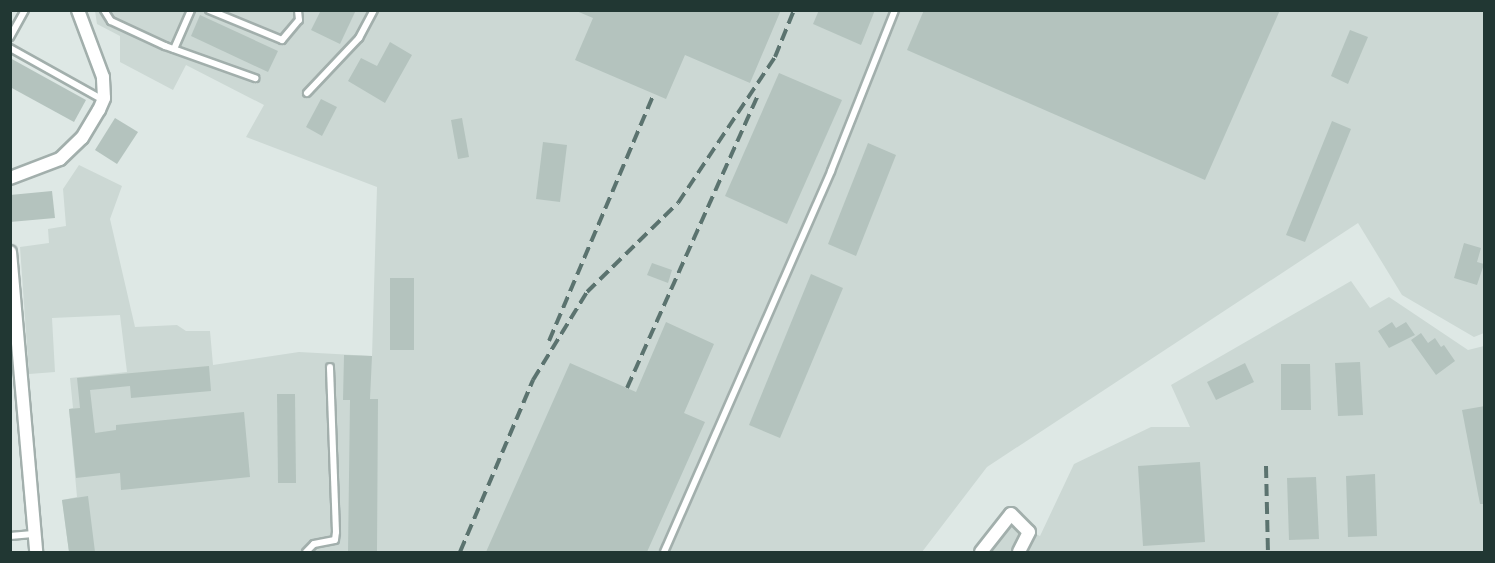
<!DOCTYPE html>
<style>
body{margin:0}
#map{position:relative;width:1495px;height:563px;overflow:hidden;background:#dee8e5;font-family:"Open Sans",sans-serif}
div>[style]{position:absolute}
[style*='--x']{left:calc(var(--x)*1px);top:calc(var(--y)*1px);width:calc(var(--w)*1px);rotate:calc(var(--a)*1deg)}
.built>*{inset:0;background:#ccd8d4}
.building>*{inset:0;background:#b4c3be}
.roads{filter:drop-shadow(2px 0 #a2afac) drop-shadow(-2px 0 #a2afac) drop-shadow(0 2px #a2afac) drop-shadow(0 -2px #a2afac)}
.service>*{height:6px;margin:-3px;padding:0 3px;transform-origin:3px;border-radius:3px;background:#fff}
.minor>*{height:12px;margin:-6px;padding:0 6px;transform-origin:6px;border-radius:6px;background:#fff}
.rail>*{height:4px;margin-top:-2px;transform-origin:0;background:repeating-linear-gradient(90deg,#5b736f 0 12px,transparent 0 18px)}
span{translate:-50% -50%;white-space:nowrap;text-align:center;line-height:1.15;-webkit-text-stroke:4.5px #eef6f2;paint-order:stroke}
.frame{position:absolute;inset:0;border:12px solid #213733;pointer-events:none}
</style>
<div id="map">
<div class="built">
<div style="clip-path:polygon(95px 11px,1484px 11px,1484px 333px,1474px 337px,1402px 295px,1358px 223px,987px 467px,922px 552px,69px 552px,62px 500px,77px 497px,69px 409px,73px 408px,70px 378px,127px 372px,120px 315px,52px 318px,55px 372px,29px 374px,20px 247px,49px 243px,48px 229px,66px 226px,63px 189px,79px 165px,122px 186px,110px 219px,135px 327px,177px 325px,186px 331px,210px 331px,213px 365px,299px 352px,372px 356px,377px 187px,246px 137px,264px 105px,186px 65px,173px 90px,120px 62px,120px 36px,97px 24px)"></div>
<div style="clip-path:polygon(1351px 281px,1370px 308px,1389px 297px,1468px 350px,1484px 346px,1484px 552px,975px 552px,1011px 522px,1040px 536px,1074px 464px,1151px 427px,1190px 427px,1171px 385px)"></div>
</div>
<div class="building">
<div style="clip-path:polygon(321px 10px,356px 10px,340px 44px,311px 30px)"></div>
<div style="clip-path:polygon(574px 10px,781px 10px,750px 83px,685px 55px,666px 99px,575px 60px,593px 18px)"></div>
<div style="clip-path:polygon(819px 10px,875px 10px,861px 45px,813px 24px)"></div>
<div style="clip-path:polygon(924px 10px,1280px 10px,1205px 180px,907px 50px)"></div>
<div style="clip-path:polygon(200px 15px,278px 51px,268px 72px,191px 36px)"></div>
<div style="clip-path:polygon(1350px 30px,1368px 37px,1348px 84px,1331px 76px)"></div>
<div style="clip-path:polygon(390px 42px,412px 55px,385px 103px,348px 81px,361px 58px,377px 66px)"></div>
<div style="clip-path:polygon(10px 58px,86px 100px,74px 122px,10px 87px)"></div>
<div style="clip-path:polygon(779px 73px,842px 100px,787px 224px,725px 196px)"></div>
<div style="clip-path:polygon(321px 99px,337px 107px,322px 136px,306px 127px)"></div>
<div style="clip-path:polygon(115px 118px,138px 132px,117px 164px,95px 150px)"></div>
<div style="clip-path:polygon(462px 118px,469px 157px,458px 159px,451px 120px)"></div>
<div style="clip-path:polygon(1332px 121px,1351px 129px,1305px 242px,1286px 235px)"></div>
<div style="clip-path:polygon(543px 142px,567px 145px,560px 202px,536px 199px)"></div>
<div style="clip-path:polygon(868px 143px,896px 155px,856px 256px,828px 244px)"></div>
<div style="clip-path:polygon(52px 191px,55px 218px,10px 222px,10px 195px)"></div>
<div style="clip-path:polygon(1464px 243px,1481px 248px,1477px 262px,1484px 264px,1477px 285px,1454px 278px)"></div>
<div style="clip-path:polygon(652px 263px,672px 270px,668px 283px,647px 275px)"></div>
<div style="clip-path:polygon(811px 274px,843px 288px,780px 438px,749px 425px)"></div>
<div style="clip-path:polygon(390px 278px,414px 278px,414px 350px,390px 350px)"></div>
<div style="clip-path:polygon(666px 322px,714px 344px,684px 413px,705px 422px,647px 552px,486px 552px,570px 363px,636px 392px)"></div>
<div style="clip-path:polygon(1392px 322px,1396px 328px,1406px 322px,1415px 335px,1389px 348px,1378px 331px)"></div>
<div style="clip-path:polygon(1421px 333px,1428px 343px,1435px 338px,1441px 347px,1444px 345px,1455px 361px,1436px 375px,1411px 340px)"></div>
<div style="clip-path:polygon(344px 355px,372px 356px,370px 399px,378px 399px,377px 552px,348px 552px,350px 400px,343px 400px)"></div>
<div style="clip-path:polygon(1360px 362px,1363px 415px,1338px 416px,1335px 363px)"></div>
<div style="clip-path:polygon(1245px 363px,1254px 382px,1216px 400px,1207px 382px)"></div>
<div style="clip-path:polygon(1281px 364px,1310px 364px,1311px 410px,1281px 410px)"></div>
<div style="clip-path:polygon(209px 366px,211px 391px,131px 398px,130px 386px,90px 390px,95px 433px,116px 430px,116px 425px,244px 412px,250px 477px,121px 490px,120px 473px,76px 478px,69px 409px,80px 408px,77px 378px)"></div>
<div style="clip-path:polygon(277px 394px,295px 394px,296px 483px,278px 483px)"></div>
<div style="clip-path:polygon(1485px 406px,1485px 504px,1480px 504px,1462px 410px)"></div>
<div style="clip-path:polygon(1200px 462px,1205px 542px,1143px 546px,1138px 466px)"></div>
<div style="clip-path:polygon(1375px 474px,1377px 536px,1348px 537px,1346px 476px)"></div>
<div style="clip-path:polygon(1316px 477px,1319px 539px,1289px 540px,1287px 478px)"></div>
<div style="clip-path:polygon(88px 496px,95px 552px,69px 552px,62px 500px)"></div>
</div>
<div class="roads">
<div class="service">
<div style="--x:104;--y:10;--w:13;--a:58"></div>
<div style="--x:111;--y:21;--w:60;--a:24.8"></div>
<div style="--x:165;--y:46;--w:96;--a:19.6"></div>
<div style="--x:209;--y:10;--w:79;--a:22.3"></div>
<div style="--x:282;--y:40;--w:26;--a:-50"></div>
<div style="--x:299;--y:20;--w:10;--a:-96"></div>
<div style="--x:10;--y:37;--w:31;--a:-61"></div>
<div style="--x:10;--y:48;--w:107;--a:29.2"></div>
<div style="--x:174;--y:49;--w:43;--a:-66.4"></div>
<div style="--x:307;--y:93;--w:76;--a:-46.6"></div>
<div style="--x:359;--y:38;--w:32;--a:-62"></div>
<div style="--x:10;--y:536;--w:23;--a:-5"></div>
<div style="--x:306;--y:552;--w:11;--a:-45"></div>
<div style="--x:314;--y:544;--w:21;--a:-11"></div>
<div style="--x:335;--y:540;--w:8;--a:-83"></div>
<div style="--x:336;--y:532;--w:165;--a:-92.1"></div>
<div style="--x:664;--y:552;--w:416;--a:-66.3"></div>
<div style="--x:831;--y:171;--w:173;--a:-68.3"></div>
</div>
<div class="minor">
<div style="--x:10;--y:178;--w:53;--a:-20.8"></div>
<div style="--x:60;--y:159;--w:30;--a:-44"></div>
<div style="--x:82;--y:138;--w:33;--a:-59"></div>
<div style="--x:99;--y:110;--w:13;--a:-67"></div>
<div style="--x:104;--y:98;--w:21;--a:-93"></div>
<div style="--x:103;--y:77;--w:72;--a:-110.5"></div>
<div style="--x:10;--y:252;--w:301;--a:85"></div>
<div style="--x:981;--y:552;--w:48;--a:-51.7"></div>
<div style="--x:1011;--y:514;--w:25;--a:45"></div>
<div style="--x:1029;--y:532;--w:22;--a:117"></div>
</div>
</div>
<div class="rail">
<div style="--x:549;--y:341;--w:268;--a:-67"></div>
<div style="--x:627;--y:388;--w:319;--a:-65.9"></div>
<div style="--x:1266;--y:466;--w:86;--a:88.7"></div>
<div style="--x:460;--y:552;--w:187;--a:-67"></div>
<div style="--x:533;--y:380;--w:103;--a:-58.5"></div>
<div style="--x:587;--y:292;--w:127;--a:-44.4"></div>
<div style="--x:678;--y:203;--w:175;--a:-56.4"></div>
<div style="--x:775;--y:57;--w:51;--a:-68"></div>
</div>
<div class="frame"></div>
</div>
